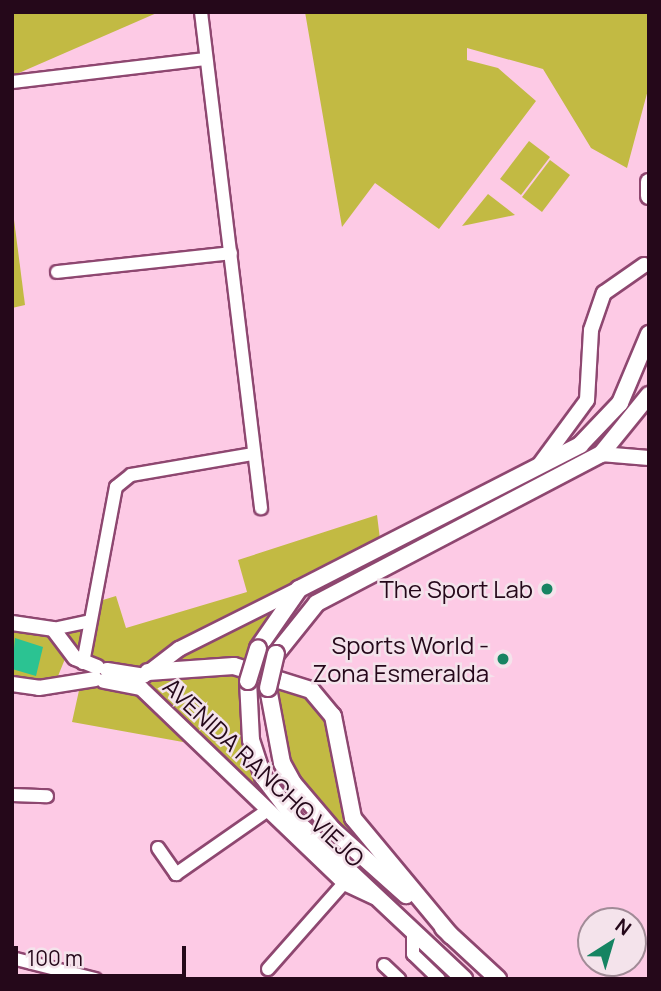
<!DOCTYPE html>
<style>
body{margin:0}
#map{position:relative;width:661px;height:991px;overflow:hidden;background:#fdcae5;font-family:Manrope,sans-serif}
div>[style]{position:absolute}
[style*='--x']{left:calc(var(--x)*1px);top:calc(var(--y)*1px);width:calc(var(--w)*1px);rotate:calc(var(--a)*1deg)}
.green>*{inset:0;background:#c2ba43}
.water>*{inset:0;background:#2bc392}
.roads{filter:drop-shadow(2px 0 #8e4770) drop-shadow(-2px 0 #8e4770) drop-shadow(0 2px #8e4770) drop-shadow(0 -2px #8e4770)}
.minor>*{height:12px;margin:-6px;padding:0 6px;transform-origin:6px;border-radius:6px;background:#fff}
.tertiary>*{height:14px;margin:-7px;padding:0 7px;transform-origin:7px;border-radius:7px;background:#fff}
.secondary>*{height:16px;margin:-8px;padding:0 8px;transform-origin:8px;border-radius:8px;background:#fff}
.bridges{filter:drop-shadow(2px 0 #8e4770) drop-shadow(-2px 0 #8e4770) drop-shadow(0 2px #8e4770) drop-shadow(0 -2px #8e4770)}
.secondary-bridge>*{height:16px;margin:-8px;padding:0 8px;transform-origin:8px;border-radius:8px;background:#fff}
.dots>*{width:19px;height:19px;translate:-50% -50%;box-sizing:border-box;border:4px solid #f4e3eb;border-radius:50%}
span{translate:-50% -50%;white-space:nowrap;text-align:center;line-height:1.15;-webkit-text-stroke:5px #f4e3eb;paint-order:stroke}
.poi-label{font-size:24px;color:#25081a}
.right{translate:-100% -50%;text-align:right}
.street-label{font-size:24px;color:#25081a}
.frame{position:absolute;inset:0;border:14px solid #25081a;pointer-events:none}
.north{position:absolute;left:577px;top:907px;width:70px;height:70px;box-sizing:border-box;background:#f4e3eb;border:2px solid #a18b97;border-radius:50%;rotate:37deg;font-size:19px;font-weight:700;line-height:28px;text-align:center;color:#25081a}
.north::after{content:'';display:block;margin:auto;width:24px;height:32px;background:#168462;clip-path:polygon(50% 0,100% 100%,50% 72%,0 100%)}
.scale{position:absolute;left:14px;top:946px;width:172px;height:32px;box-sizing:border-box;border:4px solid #25081a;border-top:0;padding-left:9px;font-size:21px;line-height:24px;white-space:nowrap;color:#25081a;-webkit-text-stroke:5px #f4e3eb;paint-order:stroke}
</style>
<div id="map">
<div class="green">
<div style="clip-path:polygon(12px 12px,159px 12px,12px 76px)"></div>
<div style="clip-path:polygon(305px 12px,649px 12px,649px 86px,627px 168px,591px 148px,543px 69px,467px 48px,467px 60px,498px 68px,536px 101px,439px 229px,375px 183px,342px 227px)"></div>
<div style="clip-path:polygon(529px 141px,550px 157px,521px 195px,500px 179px)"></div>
<div style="clip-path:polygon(550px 160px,570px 175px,542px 212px,522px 197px)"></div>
<div style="clip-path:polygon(488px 194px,515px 215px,462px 226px)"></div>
<div style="clip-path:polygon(12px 204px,25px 305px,12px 308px)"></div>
<div style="clip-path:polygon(377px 515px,381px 547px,299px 589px,248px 681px,263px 777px,375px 897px,194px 744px,72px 722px,82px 677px,102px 686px,103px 665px,69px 649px,56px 681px,12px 682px,12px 623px,53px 629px,90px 621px,93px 603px,116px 596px,126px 628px,247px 592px,238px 560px)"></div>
<div style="clip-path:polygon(288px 678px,324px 702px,347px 806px,451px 936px,293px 783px,268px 688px)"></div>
</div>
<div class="water">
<div style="clip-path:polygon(15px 638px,43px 647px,36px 676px,12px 669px)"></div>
</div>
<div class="roads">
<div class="minor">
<div style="--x:201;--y:12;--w:500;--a:83.1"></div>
<div style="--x:12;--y:82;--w:195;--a:-6.8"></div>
<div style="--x:57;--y:272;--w:175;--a:-6.2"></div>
<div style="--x:53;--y:629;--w:38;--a:-12"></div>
<div style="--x:83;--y:663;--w:179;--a:-79.4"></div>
<div style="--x:116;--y:487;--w:19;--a:-39"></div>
<div style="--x:131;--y:475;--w:124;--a:-9.8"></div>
<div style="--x:12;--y:795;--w:35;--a:2"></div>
<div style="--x:158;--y:848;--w:32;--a:55"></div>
<div style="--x:176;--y:874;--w:108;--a:-34.9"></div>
<div style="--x:413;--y:932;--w:22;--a:90"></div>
<div style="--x:413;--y:954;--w:36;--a:44"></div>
<div style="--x:12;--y:958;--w:86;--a:14.2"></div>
<div style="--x:384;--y:965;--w:21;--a:43"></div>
<div style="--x:268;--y:969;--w:115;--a:-48.5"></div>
</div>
<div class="tertiary">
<div style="--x:601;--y:454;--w:48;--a:4.8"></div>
<div style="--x:540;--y:464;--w:79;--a:-53.7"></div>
<div style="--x:587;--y:400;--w:70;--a:-86.7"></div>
<div style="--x:591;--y:330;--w:39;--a:-71"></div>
<div style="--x:604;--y:293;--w:49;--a:-35"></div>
<div style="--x:12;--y:623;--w:41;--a:8.3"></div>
<div style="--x:53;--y:629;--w:36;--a:53"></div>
<div style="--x:75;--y:658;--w:24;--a:22"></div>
<div style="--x:107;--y:670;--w:37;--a:9"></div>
<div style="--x:145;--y:675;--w:43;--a:-37.4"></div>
<div style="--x:179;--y:649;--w:134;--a:-26.6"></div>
<div style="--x:104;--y:681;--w:38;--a:11"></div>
<div style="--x:141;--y:688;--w:281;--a:43.8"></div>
<div style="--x:344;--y:883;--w:33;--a:25"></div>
<div style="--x:12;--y:684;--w:27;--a:8"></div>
<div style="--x:39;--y:688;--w:57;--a:-9.1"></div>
</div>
<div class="secondary">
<div style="--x:649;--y:182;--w:14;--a:90"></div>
<div style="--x:258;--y:648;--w:72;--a:-55.2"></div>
<div style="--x:299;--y:589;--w:316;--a:-27.1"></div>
<div style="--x:580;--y:445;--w:58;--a:-46.4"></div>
<div style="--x:620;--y:403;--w:75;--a:-67.2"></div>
<div style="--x:276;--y:654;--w:65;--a:-51.2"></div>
<div style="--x:317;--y:603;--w:321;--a:-27.7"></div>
<div style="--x:601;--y:454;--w:76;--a:-50.9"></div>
<div style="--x:148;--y:672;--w:86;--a:-4"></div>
<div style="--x:234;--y:666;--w:81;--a:17.3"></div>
<div style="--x:311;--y:690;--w:34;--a:50"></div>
<div style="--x:333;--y:716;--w:104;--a:78.9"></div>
<div style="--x:353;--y:818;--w:153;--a:50.3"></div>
<div style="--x:248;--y:681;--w:59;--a:87.1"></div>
<div style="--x:251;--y:740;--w:39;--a:72"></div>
<div style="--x:263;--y:777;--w:58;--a:52.7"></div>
<div style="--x:298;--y:823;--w:228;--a:43.2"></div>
<div style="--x:268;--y:688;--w:76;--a:79.4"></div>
<div style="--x:282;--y:763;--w:23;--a:61"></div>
<div style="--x:293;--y:783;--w:62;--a:49.6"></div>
<div style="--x:333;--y:830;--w:98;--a:41.7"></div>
<div style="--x:443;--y:928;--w:75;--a:42.8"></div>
</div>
</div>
<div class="bridges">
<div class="secondary-bridge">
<div style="--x:248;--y:681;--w:34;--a:-73"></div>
<div style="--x:268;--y:688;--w:35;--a:-77"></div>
</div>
</div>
<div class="dots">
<div style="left:547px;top:589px;background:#168462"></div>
<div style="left:503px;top:659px;background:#168462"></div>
</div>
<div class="poi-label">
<span class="right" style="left:533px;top:589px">The Sport Lab</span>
<span class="right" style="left:489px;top:659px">Sports World -<br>Zona Esmeralda</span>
</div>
<div class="street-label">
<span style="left:264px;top:772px;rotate:43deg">AVENIDA RANCHO VIEJO</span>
</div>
<div class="frame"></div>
<div class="north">N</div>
<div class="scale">100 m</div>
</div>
